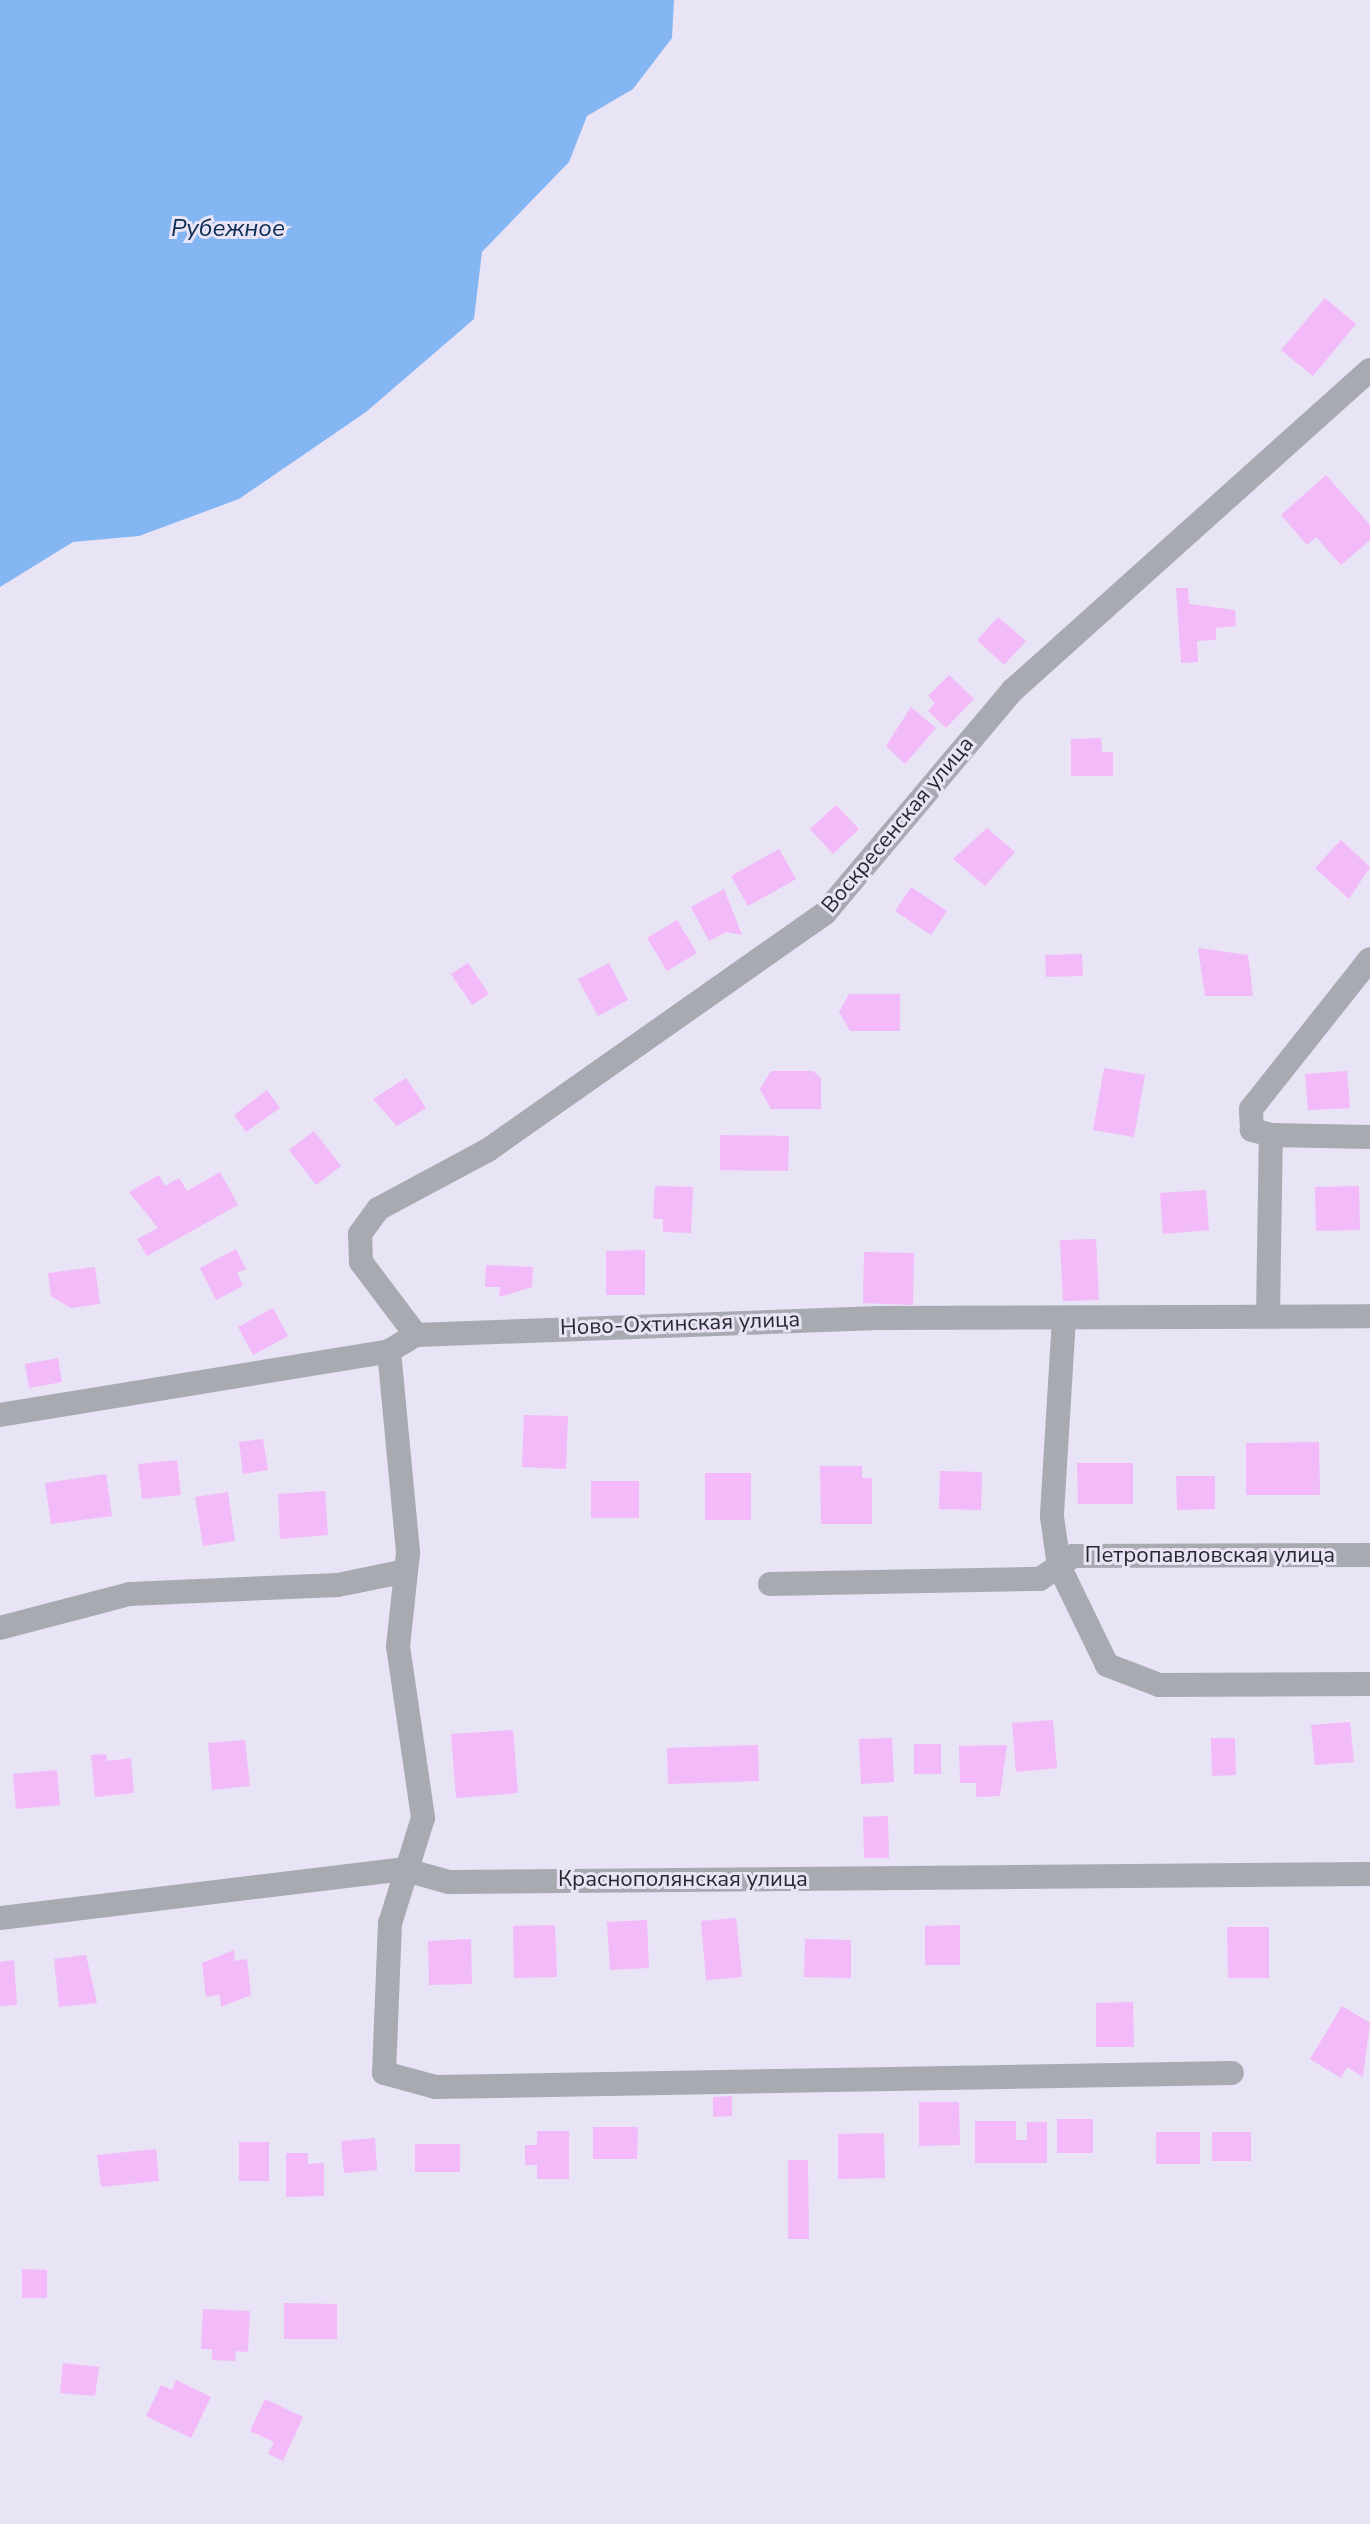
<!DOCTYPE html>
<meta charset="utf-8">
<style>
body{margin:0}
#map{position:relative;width:1370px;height:2524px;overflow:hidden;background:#e9e3f6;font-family:"Nunito Sans",sans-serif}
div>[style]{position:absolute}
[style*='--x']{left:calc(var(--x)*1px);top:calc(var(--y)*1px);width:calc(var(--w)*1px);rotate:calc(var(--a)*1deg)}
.water>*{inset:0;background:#85b6f4}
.building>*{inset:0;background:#f2baf9}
.minor>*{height:24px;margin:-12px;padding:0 12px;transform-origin:12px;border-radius:12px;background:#a8aab2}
.tertiary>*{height:24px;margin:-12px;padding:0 12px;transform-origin:12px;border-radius:12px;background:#a8aab2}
span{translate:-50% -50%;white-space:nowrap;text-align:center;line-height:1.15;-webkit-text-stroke:6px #e9e3f6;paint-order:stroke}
.street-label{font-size:22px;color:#2a282f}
.water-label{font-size:24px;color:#0b2d54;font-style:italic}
</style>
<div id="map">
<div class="water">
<div style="clip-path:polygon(0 0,674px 0,672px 38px,633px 89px,587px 116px,569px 162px,482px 252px,474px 319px,366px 412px,239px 499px,139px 536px,73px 542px,0 587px)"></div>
</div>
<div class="building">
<div style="clip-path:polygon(1325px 298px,1356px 324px,1313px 376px,1281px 350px)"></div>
<div style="clip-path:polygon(1326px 475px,1370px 525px,1370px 540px,1341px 565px,1316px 537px,1307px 545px,1281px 515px)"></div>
<div style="clip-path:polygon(1176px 588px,1188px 588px,1189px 604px,1235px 610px,1236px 626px,1216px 628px,1216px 640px,1197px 641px,1198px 662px,1181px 663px)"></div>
<div style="clip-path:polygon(998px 617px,1026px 641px,1004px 665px,977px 640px)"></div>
<div style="clip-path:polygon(949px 675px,974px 699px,946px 728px,928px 711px,935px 703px,928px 696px)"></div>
<div style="clip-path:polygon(911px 707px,936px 728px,905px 764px,886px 746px)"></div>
<div style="clip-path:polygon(1101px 738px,1102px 752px,1113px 752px,1113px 776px,1071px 776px,1071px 739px)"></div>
<div style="clip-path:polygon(836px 805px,859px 829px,833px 854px,810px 829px)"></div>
<div style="clip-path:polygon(987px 828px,1015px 852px,985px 886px,953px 859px)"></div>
<div style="clip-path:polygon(1341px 840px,1370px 867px,1349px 899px,1315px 868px)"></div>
<div style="clip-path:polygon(779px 849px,796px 879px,748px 906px,731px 876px)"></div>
<div style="clip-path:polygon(911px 887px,947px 911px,931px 935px,895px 911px)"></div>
<div style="clip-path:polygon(724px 889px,742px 935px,726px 932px,709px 941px,691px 907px)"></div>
<div style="clip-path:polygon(677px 920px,697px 953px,667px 971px,647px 938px)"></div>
<div style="clip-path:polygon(1198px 948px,1248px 955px,1253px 996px,1205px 996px)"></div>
<div style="clip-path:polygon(1082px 954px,1083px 976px,1046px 977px,1045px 955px)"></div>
<div style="clip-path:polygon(468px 963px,489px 994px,472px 1005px,451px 974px)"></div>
<div style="clip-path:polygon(609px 963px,628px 1000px,598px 1016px,578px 979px)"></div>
<div style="clip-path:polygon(849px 994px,900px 994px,900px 1031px,850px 1031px,839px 1012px)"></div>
<div style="clip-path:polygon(1104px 1068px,1145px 1075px,1134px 1137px,1093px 1130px)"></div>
<div style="clip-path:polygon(771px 1071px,813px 1071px,821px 1078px,821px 1109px,771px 1109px,760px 1089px)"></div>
<div style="clip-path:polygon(1347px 1071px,1350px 1108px,1308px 1110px,1305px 1074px)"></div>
<div style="clip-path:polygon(406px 1078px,426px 1108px,397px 1126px,373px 1099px)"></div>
<div style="clip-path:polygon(267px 1090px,280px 1108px,246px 1132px,234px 1115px)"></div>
<div style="clip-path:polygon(314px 1131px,341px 1166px,316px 1185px,289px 1150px)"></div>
<div style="clip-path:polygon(720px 1135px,789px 1136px,788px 1171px,720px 1170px)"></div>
<div style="clip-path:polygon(220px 1172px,238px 1205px,147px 1256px,137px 1239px,158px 1228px,129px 1192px,159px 1175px,165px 1186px,179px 1178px,187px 1191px)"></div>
<div style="clip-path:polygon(655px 1186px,693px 1187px,691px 1233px,663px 1232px,663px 1219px,653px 1219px)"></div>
<div style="clip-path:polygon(1359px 1186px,1360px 1230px,1316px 1231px,1315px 1187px)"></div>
<div style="clip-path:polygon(1206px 1190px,1209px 1230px,1163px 1234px,1160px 1193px)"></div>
<div style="clip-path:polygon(1096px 1239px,1099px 1300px,1063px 1301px,1060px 1240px)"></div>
<div style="clip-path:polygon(236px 1249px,246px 1269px,237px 1273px,243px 1286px,216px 1300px,200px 1268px)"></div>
<div style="clip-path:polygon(645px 1250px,645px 1295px,606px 1295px,606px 1251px)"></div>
<div style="clip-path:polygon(864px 1252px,914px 1253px,913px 1305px,863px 1303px)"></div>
<div style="clip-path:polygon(486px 1265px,533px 1267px,532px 1287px,499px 1297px,500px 1287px,485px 1287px)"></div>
<div style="clip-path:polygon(95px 1267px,100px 1304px,71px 1308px,51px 1296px,48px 1273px)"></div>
<div style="clip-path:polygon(273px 1308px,288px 1336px,253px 1355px,238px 1327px)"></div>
<div style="clip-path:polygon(58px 1358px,62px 1382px,29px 1388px,25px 1364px)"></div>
<div style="clip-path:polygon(524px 1415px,568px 1416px,566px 1469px,522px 1467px)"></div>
<div style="clip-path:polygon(263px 1439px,268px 1470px,243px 1474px,239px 1442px)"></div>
<div style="clip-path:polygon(1319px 1442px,1320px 1495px,1246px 1495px,1246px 1443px)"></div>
<div style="clip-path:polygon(177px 1460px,181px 1495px,142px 1499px,138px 1464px)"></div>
<div style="clip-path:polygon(1077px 1463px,1133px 1463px,1133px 1504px,1078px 1504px)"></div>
<div style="clip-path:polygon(820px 1466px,862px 1466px,862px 1478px,872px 1478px,872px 1524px,821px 1524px)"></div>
<div style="clip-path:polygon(940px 1471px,982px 1472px,981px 1510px,939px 1509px)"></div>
<div style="clip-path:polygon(705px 1473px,751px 1473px,751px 1520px,705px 1520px)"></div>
<div style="clip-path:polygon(106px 1474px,112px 1516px,51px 1524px,45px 1483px)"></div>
<div style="clip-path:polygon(1176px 1476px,1215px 1476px,1215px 1509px,1177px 1510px)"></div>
<div style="clip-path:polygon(591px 1481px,639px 1481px,639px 1518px,591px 1518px)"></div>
<div style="clip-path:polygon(325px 1491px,328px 1535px,280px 1539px,278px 1494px)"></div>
<div style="clip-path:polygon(228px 1492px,235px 1541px,203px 1546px,195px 1497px)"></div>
<div style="clip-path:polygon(1053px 1720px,1057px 1768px,1016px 1772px,1012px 1723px)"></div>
<div style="clip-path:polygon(1350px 1722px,1354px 1762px,1315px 1765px,1311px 1725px)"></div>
<div style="clip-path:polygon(513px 1730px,518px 1793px,456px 1798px,451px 1734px)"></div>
<div style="clip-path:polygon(892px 1738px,894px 1782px,861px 1784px,859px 1739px)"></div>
<div style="clip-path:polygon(1211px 1738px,1235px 1738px,1236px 1775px,1212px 1776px)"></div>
<div style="clip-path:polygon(245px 1740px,250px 1786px,212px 1790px,208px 1743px)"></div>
<div style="clip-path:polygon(914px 1744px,941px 1744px,941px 1774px,914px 1774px)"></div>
<div style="clip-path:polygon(758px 1745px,759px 1781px,668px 1784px,667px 1748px)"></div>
<div style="clip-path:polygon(1007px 1745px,1000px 1796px,976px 1797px,976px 1783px,960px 1783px,959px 1746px)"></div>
<div style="clip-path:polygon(106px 1754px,107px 1761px,131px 1758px,134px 1793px,95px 1797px,91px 1755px)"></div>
<div style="clip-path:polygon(57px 1770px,60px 1805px,16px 1809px,13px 1774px)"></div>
<div style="clip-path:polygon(888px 1816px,889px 1858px,864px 1858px,863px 1817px)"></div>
<div style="clip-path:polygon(736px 1918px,742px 1977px,706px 1980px,701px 1921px)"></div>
<div style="clip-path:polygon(647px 1920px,649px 1968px,610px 1970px,607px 1922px)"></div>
<div style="clip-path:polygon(555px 1925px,557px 1977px,514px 1978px,513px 1926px)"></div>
<div style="clip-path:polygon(960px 1925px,960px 1965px,925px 1965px,925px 1926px)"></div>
<div style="clip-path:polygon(1227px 1927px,1269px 1927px,1269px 1978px,1228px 1978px)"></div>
<div style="clip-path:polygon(471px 1939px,472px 1984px,429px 1985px,428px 1941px)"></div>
<div style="clip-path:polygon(805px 1939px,851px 1940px,851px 1978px,804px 1977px)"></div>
<div style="clip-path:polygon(234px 1950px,235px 1961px,247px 1959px,251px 1995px,221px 2007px,220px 1995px,206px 1997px,202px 1963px)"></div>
<div style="clip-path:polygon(86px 1955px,97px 2003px,59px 2007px,54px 1959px)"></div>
<div style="clip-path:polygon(14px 1960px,17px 2005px,0 2006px,0 1962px)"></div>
<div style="clip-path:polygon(1133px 2002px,1134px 2047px,1096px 2047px,1096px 2003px)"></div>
<div style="clip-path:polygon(1342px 2006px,1370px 2023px,1363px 2077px,1347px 2067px,1341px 2078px,1310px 2059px)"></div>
<div style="clip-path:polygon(732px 2096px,732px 2116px,713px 2117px,713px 2097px)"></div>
<div style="clip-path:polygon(919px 2102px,959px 2102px,960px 2145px,919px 2146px)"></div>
<div style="clip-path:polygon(1057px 2119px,1093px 2119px,1093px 2153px,1057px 2153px)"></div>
<div style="clip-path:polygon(975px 2121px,1016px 2121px,1016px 2140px,1027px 2140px,1027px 2122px,1047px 2122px,1047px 2163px,975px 2163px)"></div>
<div style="clip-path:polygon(593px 2127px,638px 2127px,637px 2159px,593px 2159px)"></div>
<div style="clip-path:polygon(537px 2131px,569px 2131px,569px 2179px,537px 2179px,537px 2165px,525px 2165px,525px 2145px,537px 2145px)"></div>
<div style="clip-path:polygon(1156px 2132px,1200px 2132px,1200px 2164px,1156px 2164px)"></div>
<div style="clip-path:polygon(1212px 2132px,1251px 2132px,1251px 2161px,1212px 2161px)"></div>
<div style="clip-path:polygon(884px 2133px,885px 2178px,838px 2179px,838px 2134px)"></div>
<div style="clip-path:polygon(375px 2138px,377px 2170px,344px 2173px,341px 2141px)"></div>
<div style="clip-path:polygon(239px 2142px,269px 2142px,269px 2181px,239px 2181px)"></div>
<div style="clip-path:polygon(415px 2144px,460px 2144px,460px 2172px,415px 2172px)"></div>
<div style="clip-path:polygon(156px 2149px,159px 2181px,101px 2187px,97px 2155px)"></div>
<div style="clip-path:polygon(286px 2153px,308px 2153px,308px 2164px,324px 2163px,324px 2196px,286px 2197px)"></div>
<div style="clip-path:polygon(788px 2160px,808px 2160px,809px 2239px,788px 2239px)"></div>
<div style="clip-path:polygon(22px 2269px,47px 2270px,47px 2298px,22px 2298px)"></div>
<div style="clip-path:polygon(284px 2303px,337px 2304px,337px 2339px,284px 2339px)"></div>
<div style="clip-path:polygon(203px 2309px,250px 2311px,248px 2352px,236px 2351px,235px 2361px,212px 2360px,212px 2349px,201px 2349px)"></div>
<div style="clip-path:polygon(63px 2363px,99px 2367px,95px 2396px,60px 2393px)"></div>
<div style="clip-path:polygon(176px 2380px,211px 2397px,191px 2438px,146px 2416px,161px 2385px,172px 2390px)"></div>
<div style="clip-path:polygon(265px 2399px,303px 2417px,283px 2461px,268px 2454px,274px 2442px,250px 2431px)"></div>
</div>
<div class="minor">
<div style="--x:1271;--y:1135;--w:99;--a:1.2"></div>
<div style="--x:1268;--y:1316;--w:181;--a:-89.1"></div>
<div style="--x:1271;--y:1135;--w:20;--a:-165"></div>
<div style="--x:1252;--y:1130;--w:21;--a:-93"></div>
<div style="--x:1251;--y:1109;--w:191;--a:-51.6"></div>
<div style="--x:1064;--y:1318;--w:199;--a:93.5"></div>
<div style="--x:1052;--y:1517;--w:49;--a:81.9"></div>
<div style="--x:1059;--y:1566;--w:110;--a:64.1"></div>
<div style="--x:1107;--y:1665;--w:56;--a:21"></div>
<div style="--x:1159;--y:1685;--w:211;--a:-0.3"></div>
<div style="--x:416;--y:1335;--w:91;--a:-127"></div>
<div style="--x:361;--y:1262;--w:28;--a:-92"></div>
<div style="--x:360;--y:1234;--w:31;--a:-54"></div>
<div style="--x:378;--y:1209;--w:125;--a:-28.2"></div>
<div style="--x:488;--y:1150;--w:412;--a:-35.1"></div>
<div style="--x:825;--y:913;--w:292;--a:-49.9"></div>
<div style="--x:1013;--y:690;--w:479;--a:-41.9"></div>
<div style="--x:389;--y:1351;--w:203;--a:84.6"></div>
<div style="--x:408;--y:1553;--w:94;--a:96.1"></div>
<div style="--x:398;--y:1646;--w:174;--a:81.7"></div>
<div style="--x:423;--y:1818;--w:110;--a:107.4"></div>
<div style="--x:390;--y:1923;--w:150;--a:92.3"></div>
<div style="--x:384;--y:2073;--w:54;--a:15.1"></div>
<div style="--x:436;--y:2087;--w:796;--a:-1.01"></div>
<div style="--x:770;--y:1584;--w:270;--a:-1.1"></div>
<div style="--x:1040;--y:1579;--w:40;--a:-34.9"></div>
<div style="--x:1073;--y:1556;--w:297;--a:-0.2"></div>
<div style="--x:0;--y:1628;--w:134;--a:-14.7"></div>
<div style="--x:130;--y:1594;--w:208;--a:-2.5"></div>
<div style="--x:338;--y:1585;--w:69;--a:-11.6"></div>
<div style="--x:0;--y:1918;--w:405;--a:-6.9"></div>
<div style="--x:402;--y:1869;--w:49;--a:15.5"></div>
<div style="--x:449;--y:1882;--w:921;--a:-0.5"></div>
</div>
<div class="tertiary">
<div style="--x:0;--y:1415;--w:394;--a:-9.3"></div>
<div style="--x:389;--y:1351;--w:31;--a:-31"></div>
<div style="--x:416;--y:1335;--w:463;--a:-2.1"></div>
<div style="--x:879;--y:1318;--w:491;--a:-0.2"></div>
</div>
<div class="street-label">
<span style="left:898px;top:825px;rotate:-50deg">Воскресенская улица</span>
<span style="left:680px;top:1324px;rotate:-2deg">Ново-Охтинская улица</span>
<span style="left:1210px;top:1556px">Петропавловская улица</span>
<span style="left:683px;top:1880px">Краснополянская улица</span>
</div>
<div class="water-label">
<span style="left:228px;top:229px">Рубежное</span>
</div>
</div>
